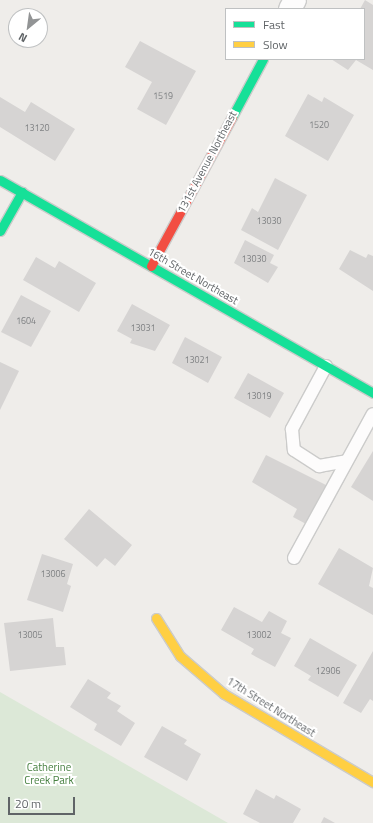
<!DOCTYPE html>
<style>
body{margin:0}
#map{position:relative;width:373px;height:823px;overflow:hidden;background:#efedea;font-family:"Titillium Web",sans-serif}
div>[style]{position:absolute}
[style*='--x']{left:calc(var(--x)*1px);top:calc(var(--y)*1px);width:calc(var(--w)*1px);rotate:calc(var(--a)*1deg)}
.green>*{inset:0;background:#dce8d7}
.building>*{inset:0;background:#d6d4d3}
.roads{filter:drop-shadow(1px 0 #cbcbca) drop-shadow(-1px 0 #cbcbca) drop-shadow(0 1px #cbcbca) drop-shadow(0 -1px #cbcbca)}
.lane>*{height:12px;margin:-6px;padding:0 6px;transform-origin:6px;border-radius:6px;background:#fdfcfc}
.street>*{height:22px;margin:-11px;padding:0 11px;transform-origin:11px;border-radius:11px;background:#fdfcfc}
.fast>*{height:9px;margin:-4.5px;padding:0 4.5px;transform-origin:4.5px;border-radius:4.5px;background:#16e098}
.slow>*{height:9px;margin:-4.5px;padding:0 4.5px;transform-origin:4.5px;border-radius:4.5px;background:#ffcf43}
.jam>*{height:9px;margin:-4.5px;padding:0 4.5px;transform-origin:4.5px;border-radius:4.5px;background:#f24e42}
span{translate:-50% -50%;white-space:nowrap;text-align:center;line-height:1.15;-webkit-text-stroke:4px #fff;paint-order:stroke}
.number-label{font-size:9px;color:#7f8183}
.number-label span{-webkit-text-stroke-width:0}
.street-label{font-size:11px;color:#606467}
.park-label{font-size:11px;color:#457f3f}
.legend{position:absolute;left:225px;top:8px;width:140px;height:52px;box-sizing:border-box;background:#fff;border:1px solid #bfc1c2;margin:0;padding:5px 7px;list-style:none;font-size:12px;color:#606467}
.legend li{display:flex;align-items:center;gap:8px;height:20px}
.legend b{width:20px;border:1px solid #bfc1c2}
.north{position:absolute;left:8px;top:8px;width:40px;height:40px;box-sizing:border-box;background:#fff;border:1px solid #bfc1c2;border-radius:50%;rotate:209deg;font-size:11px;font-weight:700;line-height:16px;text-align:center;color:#606467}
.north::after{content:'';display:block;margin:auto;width:14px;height:18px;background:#929495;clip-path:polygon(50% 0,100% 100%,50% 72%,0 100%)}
.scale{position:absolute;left:8px;top:797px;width:67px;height:18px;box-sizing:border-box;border:2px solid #606467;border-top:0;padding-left:5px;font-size:12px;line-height:14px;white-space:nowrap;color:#606467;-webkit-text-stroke:3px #fff;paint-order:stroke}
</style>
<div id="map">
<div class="green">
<div style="clip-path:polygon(0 692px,228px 823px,0 823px)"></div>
</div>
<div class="building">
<div style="clip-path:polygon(365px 0,373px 5px,373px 70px,356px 60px,348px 70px,331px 59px,364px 59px,364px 9px,360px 9px)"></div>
<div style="clip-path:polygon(140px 41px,196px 71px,166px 125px,137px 109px,152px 82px,125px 67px)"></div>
<div style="clip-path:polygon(308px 94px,322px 102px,324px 97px,354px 115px,328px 161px,285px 136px)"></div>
<div style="clip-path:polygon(0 97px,25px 112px,31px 102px,75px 129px,55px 161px,0 127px)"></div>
<div style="clip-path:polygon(275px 178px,307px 195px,278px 250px,241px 230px,252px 208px,258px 212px)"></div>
<div style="clip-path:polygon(245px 240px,274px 255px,270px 263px,278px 267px,268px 283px,234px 263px)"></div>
<div style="clip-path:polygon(350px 250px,366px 258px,368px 254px,373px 256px,373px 291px,339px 269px)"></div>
<div style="clip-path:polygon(36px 257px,55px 268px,59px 261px,96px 283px,79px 312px,23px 280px)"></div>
<div style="clip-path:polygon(21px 295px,51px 311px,31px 347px,1px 332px)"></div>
<div style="clip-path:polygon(132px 304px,170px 325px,155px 351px,130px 343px,132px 339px,117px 331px)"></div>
<div style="clip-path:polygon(185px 337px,222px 357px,208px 383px,172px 363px)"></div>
<div style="clip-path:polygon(0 362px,19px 371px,0 410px)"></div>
<div style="clip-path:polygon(248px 373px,284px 393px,270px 418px,234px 398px)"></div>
<div style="clip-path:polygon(373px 451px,373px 501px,351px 487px)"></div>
<div style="clip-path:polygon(266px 455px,328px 486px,308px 525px,293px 517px,297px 509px,252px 482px)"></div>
<div style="clip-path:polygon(89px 509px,132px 545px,115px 566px,105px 558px,97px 567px,64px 539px)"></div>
<div style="clip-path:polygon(339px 548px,373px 568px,369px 586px,373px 588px,373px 615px,318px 584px)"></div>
<div style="clip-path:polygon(42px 554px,73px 564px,67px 584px,71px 586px,63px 612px,27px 600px)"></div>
<div style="clip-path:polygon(234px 607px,262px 622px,269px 611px,287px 621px,281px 633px,291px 638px,275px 667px,251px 654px,254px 649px,221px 630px)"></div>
<div style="clip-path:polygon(53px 618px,56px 647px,64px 647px,66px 665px,10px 671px,4px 623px)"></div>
<div style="clip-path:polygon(310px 638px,357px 665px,338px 697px,308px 680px,311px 676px,294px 666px)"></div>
<div style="clip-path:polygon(373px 651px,373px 701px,370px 699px,361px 713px,343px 703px)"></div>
<div style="clip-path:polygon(88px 679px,111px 693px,107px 698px,121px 706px,117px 711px,135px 723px,121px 746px,94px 730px,97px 724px,70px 707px)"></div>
<div style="clip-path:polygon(162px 726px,187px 740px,184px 744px,201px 754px,187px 781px,144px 757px)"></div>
<div style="clip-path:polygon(256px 789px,274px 799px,276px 795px,301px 809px,293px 823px,260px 823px,243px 814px)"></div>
<div style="clip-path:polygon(324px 817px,335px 823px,321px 823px)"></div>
</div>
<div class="roads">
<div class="lane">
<div style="--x:326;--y:366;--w:72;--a:118.4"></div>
<div style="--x:292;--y:429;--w:21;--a:85"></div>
<div style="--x:294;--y:450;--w:30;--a:33"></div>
<div style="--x:319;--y:466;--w:28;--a:-10"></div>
<div style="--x:294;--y:558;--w:164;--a:-61.3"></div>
</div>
<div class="street">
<div style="--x:290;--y:9;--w:10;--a:-61"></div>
</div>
<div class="fast">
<div style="--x:232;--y:117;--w:66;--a:-61.9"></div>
<div style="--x:0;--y:180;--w:430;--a:29.7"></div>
<div style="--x:0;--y:231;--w:45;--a:-60.6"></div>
</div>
<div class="slow">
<div style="--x:156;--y:618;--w:45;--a:57.7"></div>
<div style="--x:180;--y:656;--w:58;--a:40.8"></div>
<div style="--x:224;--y:694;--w:173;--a:30.6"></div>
</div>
<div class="jam">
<div style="--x:151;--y:266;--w:170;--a:-61.5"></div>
</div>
</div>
<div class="number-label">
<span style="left:163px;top:96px">1519</span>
<span style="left:319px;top:125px">1520</span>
<span style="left:37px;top:128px">13120</span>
<span style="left:269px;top:221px">13030</span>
<span style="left:254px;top:259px">13030</span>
<span style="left:26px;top:321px">1604</span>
<span style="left:143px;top:328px">13031</span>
<span style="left:197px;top:360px">13021</span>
<span style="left:259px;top:396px">13019</span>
<span style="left:53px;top:574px">13006</span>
<span style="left:30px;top:635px">13005</span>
<span style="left:259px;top:635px">13002</span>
<span style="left:328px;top:671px">12906</span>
</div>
<div class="street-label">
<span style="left:207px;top:162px;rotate:-62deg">131st Avenue Northeast</span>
<span style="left:193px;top:276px;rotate:30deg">16th Street Northeast</span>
<span style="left:271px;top:707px;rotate:32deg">17th Street Northeast</span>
</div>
<div class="park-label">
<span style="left:49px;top:774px">Catherine<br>Creek Park</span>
</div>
<ul class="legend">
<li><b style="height:5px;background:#16e098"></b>Fast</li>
<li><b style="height:5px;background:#ffcf43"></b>Slow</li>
</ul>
<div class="north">N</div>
<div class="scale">20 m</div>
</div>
